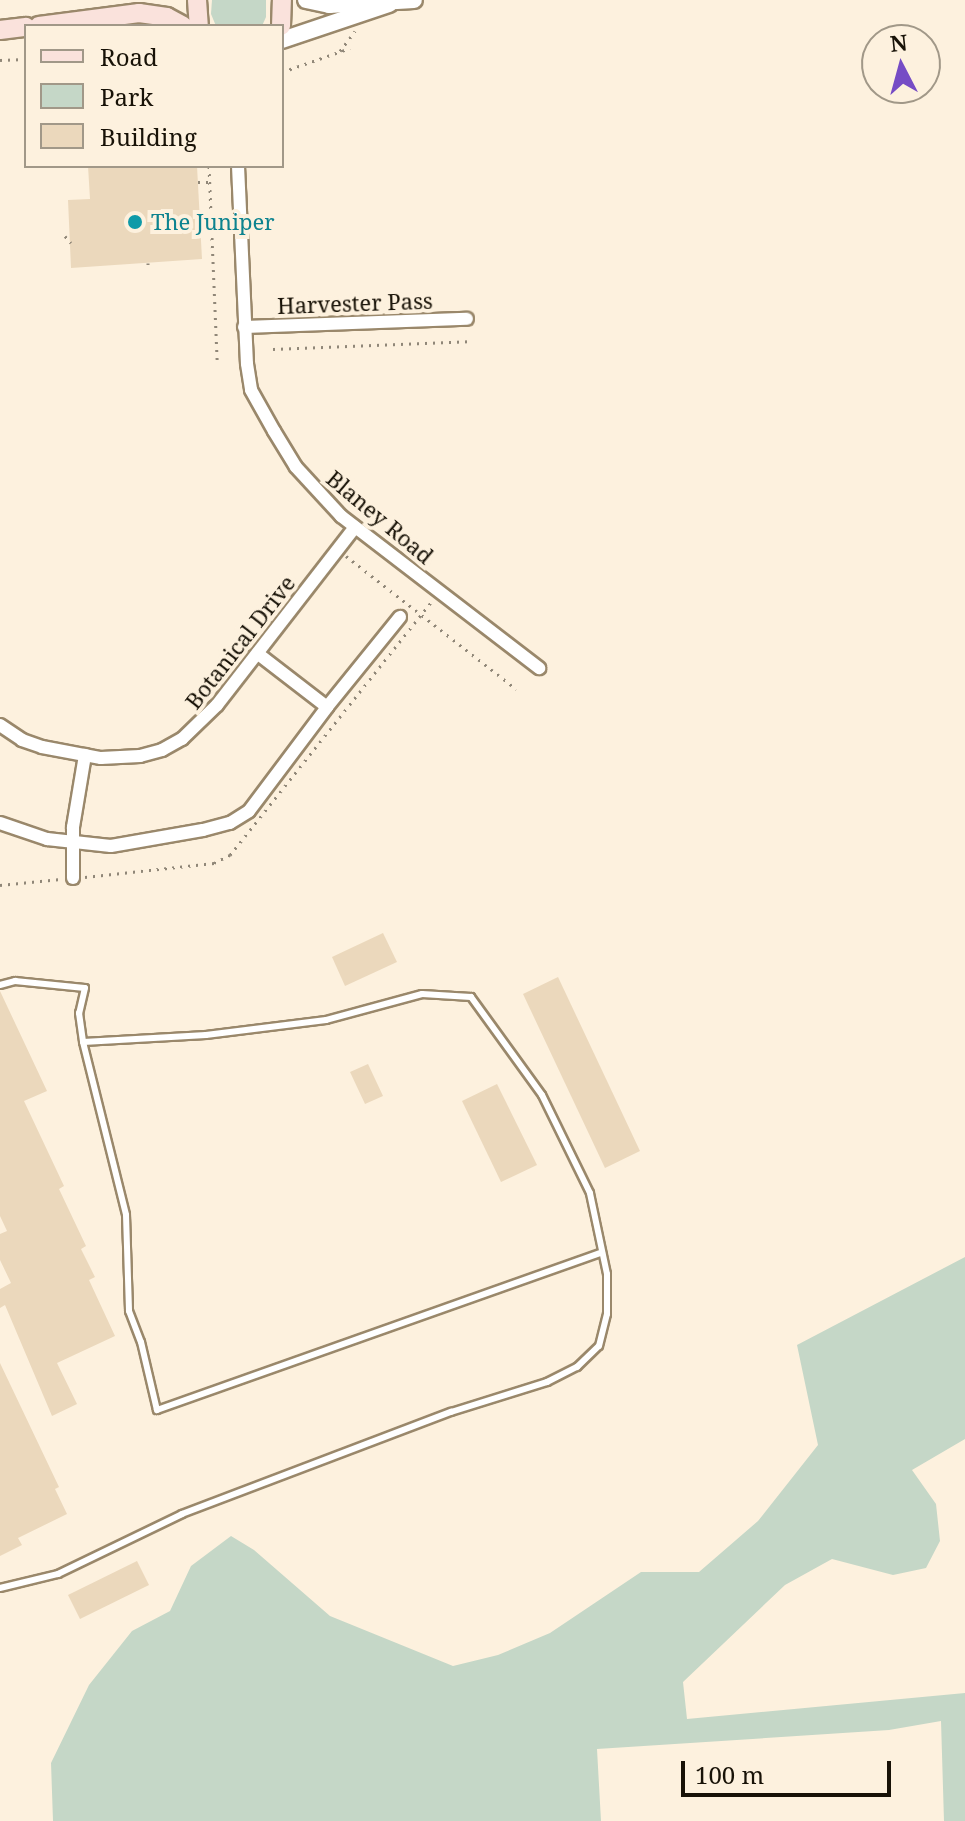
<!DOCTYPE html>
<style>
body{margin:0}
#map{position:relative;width:965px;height:1821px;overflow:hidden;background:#fdf1de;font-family:"Noto Serif",serif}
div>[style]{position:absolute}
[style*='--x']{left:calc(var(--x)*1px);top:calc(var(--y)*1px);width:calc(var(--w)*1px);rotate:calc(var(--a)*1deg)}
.green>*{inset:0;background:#c5d7c7}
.building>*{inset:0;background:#ebd8bc}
.path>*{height:3px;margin-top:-1.5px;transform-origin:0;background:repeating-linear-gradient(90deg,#908778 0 2px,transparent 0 8px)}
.roads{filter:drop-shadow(2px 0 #9a886b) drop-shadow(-2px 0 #9a886b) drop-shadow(0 2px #9a886b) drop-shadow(0 -2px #9a886b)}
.service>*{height:6px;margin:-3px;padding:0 3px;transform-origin:3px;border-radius:3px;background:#fff}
.minor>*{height:12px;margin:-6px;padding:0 6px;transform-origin:6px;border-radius:6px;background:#fff}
.tertiary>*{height:16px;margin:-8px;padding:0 8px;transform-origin:8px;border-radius:8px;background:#fff}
.secondary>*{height:18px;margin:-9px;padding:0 9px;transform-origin:9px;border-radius:9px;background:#fae2dc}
.dots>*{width:22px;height:22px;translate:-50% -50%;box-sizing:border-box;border:4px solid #fdf1de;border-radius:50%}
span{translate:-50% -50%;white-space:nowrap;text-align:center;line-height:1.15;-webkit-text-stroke:8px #fdf1de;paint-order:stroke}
.culture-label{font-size:22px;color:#0d838f}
.left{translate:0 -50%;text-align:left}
.street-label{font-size:22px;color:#181207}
.legend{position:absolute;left:24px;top:24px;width:260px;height:144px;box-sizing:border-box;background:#fdf1de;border:2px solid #a19888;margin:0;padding:10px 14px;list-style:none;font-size:24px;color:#181207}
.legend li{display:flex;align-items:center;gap:16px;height:40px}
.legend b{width:40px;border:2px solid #a19888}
.north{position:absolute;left:861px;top:24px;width:80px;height:80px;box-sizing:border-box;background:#fdf1de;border:2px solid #a19888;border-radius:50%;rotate:354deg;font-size:22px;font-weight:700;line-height:32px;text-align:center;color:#181207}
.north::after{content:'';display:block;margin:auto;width:28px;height:36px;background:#764cc5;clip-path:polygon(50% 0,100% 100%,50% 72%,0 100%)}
.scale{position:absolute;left:681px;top:1761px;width:210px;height:36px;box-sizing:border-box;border:4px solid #181207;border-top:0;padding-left:10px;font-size:24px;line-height:28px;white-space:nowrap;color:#181207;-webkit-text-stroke:6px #fdf1de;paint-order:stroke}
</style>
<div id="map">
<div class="green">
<div style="clip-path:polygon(212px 0,266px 0,266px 17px,262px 26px,216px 26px,211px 14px)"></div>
<div style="clip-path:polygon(965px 1257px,965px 1439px,912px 1470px,936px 1504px,940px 1541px,926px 1568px,893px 1575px,832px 1559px,785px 1585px,683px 1682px,687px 1719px,965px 1693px,965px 1821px,944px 1821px,941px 1721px,889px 1730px,597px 1749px,601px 1821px,53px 1821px,51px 1763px,89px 1685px,132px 1631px,170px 1611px,191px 1566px,231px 1536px,254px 1550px,330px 1616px,453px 1666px,498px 1655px,550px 1633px,641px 1572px,699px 1572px,758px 1521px,818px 1445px,797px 1345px)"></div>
</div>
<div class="building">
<div style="clip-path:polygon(88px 166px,197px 166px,202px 259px,71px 268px,68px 200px,90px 199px)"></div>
<div style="clip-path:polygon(383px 933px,397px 962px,345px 986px,332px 957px)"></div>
<div style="clip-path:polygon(558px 977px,640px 1151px,605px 1168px,523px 994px)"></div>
<div style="clip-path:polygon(0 991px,47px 1091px,24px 1101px,64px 1186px,59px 1189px,86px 1246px,81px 1249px,95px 1277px,89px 1280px,115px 1336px,57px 1363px,77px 1404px,52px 1416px,5px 1305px,0 1308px,0 1289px,11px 1283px,0 1260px,0 1234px,7px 1231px,0 1216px)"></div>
<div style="clip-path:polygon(368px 1064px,383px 1096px,365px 1104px,350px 1072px)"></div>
<div style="clip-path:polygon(497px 1084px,537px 1165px,501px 1182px,462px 1101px)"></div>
<div style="clip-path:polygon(0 1363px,59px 1487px,55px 1489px,67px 1514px,18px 1538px,22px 1545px,0 1556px)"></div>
<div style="clip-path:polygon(137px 1561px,149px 1585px,80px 1619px,68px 1595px)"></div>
</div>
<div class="path">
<div style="--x:340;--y:51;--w:25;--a:-53"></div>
<div style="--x:0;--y:60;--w:26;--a:-2"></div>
<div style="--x:282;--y:72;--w:72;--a:-19.4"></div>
<div style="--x:209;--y:166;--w:194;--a:87.6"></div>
<div style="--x:198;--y:182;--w:12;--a:0"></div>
<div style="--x:65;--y:236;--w:9;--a:49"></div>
<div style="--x:148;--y:263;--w:6;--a:90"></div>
<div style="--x:273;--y:349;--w:196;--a:-2.3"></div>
<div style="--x:346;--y:556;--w:216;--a:38"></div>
<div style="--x:85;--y:877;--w:130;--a:-6.2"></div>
<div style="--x:214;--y:863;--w:18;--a:-27"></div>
<div style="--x:230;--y:855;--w:325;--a:-51.5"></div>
<div style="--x:0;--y:885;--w:61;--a:-5.6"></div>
</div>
<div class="roads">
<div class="service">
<div style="--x:0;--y:985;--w:16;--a:-15"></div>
<div style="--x:15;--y:981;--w:70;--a:5.7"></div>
<div style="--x:85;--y:988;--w:26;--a:103"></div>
<div style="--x:79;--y:1013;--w:29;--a:82"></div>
<div style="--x:83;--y:1042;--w:178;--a:76"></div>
<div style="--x:126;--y:1215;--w:96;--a:88.2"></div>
<div style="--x:129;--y:1311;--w:33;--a:69"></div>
<div style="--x:141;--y:1342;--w:70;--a:76.8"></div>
<div style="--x:157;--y:1410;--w:472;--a:-19.5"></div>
<div style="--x:0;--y:1588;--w:60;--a:-13.6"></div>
<div style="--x:58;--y:1574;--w:138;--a:-25.8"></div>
<div style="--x:182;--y:1514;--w:288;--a:-20.8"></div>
<div style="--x:451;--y:1412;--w:101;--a:-17.4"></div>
<div style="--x:547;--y:1382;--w:34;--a:-27"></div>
<div style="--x:577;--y:1367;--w:30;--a:-44"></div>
<div style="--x:599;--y:1346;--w:33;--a:-76"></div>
<div style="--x:607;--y:1314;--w:40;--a:-90"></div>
<div style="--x:607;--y:1274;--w:83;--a:-101.9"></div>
<div style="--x:590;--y:1193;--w:109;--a:-116.1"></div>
<div style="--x:542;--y:1095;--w:121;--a:-125.9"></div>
<div style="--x:471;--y:997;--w:49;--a:-176.5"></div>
<div style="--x:422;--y:994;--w:99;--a:164.8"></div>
<div style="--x:326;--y:1020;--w:121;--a:172.9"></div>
<div style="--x:206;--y:1035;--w:123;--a:176.7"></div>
</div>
<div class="minor">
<div style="--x:238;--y:166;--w:198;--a:87.4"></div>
<div style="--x:247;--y:364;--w:26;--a:81"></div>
<div style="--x:251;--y:390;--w:47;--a:60.7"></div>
<div style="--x:274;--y:431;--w:42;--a:58.6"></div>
<div style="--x:296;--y:467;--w:67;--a:47.4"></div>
<div style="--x:341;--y:516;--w:250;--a:37.5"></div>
<div style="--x:244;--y:327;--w:223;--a:-2.1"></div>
<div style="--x:327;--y:707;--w:116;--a:-51"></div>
<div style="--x:0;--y:725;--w:27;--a:34"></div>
<div style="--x:22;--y:740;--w:21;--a:19"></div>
<div style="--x:42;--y:747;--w:60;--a:10.6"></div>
<div style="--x:101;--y:758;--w:39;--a:-3"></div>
<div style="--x:140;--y:756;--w:23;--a:-15"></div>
<div style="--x:162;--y:750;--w:23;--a:-29"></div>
<div style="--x:182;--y:739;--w:49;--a:-44.2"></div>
<div style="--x:217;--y:705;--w:225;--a:-52.2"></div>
<div style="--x:0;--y:823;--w:50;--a:18.8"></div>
<div style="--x:47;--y:839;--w:64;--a:6.2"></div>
<div style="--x:111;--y:846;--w:93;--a:-9.9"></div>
<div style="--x:203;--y:830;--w:28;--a:-15"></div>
<div style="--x:230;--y:823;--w:22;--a:-32"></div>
<div style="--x:249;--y:811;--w:130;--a:-53.1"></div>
<div style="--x:327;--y:707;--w:88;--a:-142.4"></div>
<div style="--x:73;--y:878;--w:51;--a:-90"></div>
<div style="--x:73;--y:827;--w:73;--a:-80.5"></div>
</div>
<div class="tertiary">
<div style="--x:306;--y:0;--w:24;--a:12"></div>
<div style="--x:329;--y:5;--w:85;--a:-3.4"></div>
<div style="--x:282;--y:40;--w:113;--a:-18.6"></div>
</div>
<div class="secondary">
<div style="--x:197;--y:0;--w:26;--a:86"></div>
<div style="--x:39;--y:26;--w:101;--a:-7.4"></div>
<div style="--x:139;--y:13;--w:28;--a:8"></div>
<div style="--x:167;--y:17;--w:18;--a:29"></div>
<div style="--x:281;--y:26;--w:26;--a:-88"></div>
<div style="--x:0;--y:30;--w:26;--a:-7"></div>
</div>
</div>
<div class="dots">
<div style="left:135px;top:222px;background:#0f9aa8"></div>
</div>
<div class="culture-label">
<span class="left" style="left:151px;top:222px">The Juniper</span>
</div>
<div class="street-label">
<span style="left:355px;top:303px;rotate:-2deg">Harvester Pass</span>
<span style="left:380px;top:517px;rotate:40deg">Blaney Road</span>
<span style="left:240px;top:642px;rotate:-52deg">Botanical Drive</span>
</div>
<ul class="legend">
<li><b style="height:10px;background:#fae2dc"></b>Road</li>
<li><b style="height:22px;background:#c5d7c7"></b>Park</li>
<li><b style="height:22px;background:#ebd8bc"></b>Building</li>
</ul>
<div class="north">N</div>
<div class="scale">100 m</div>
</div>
